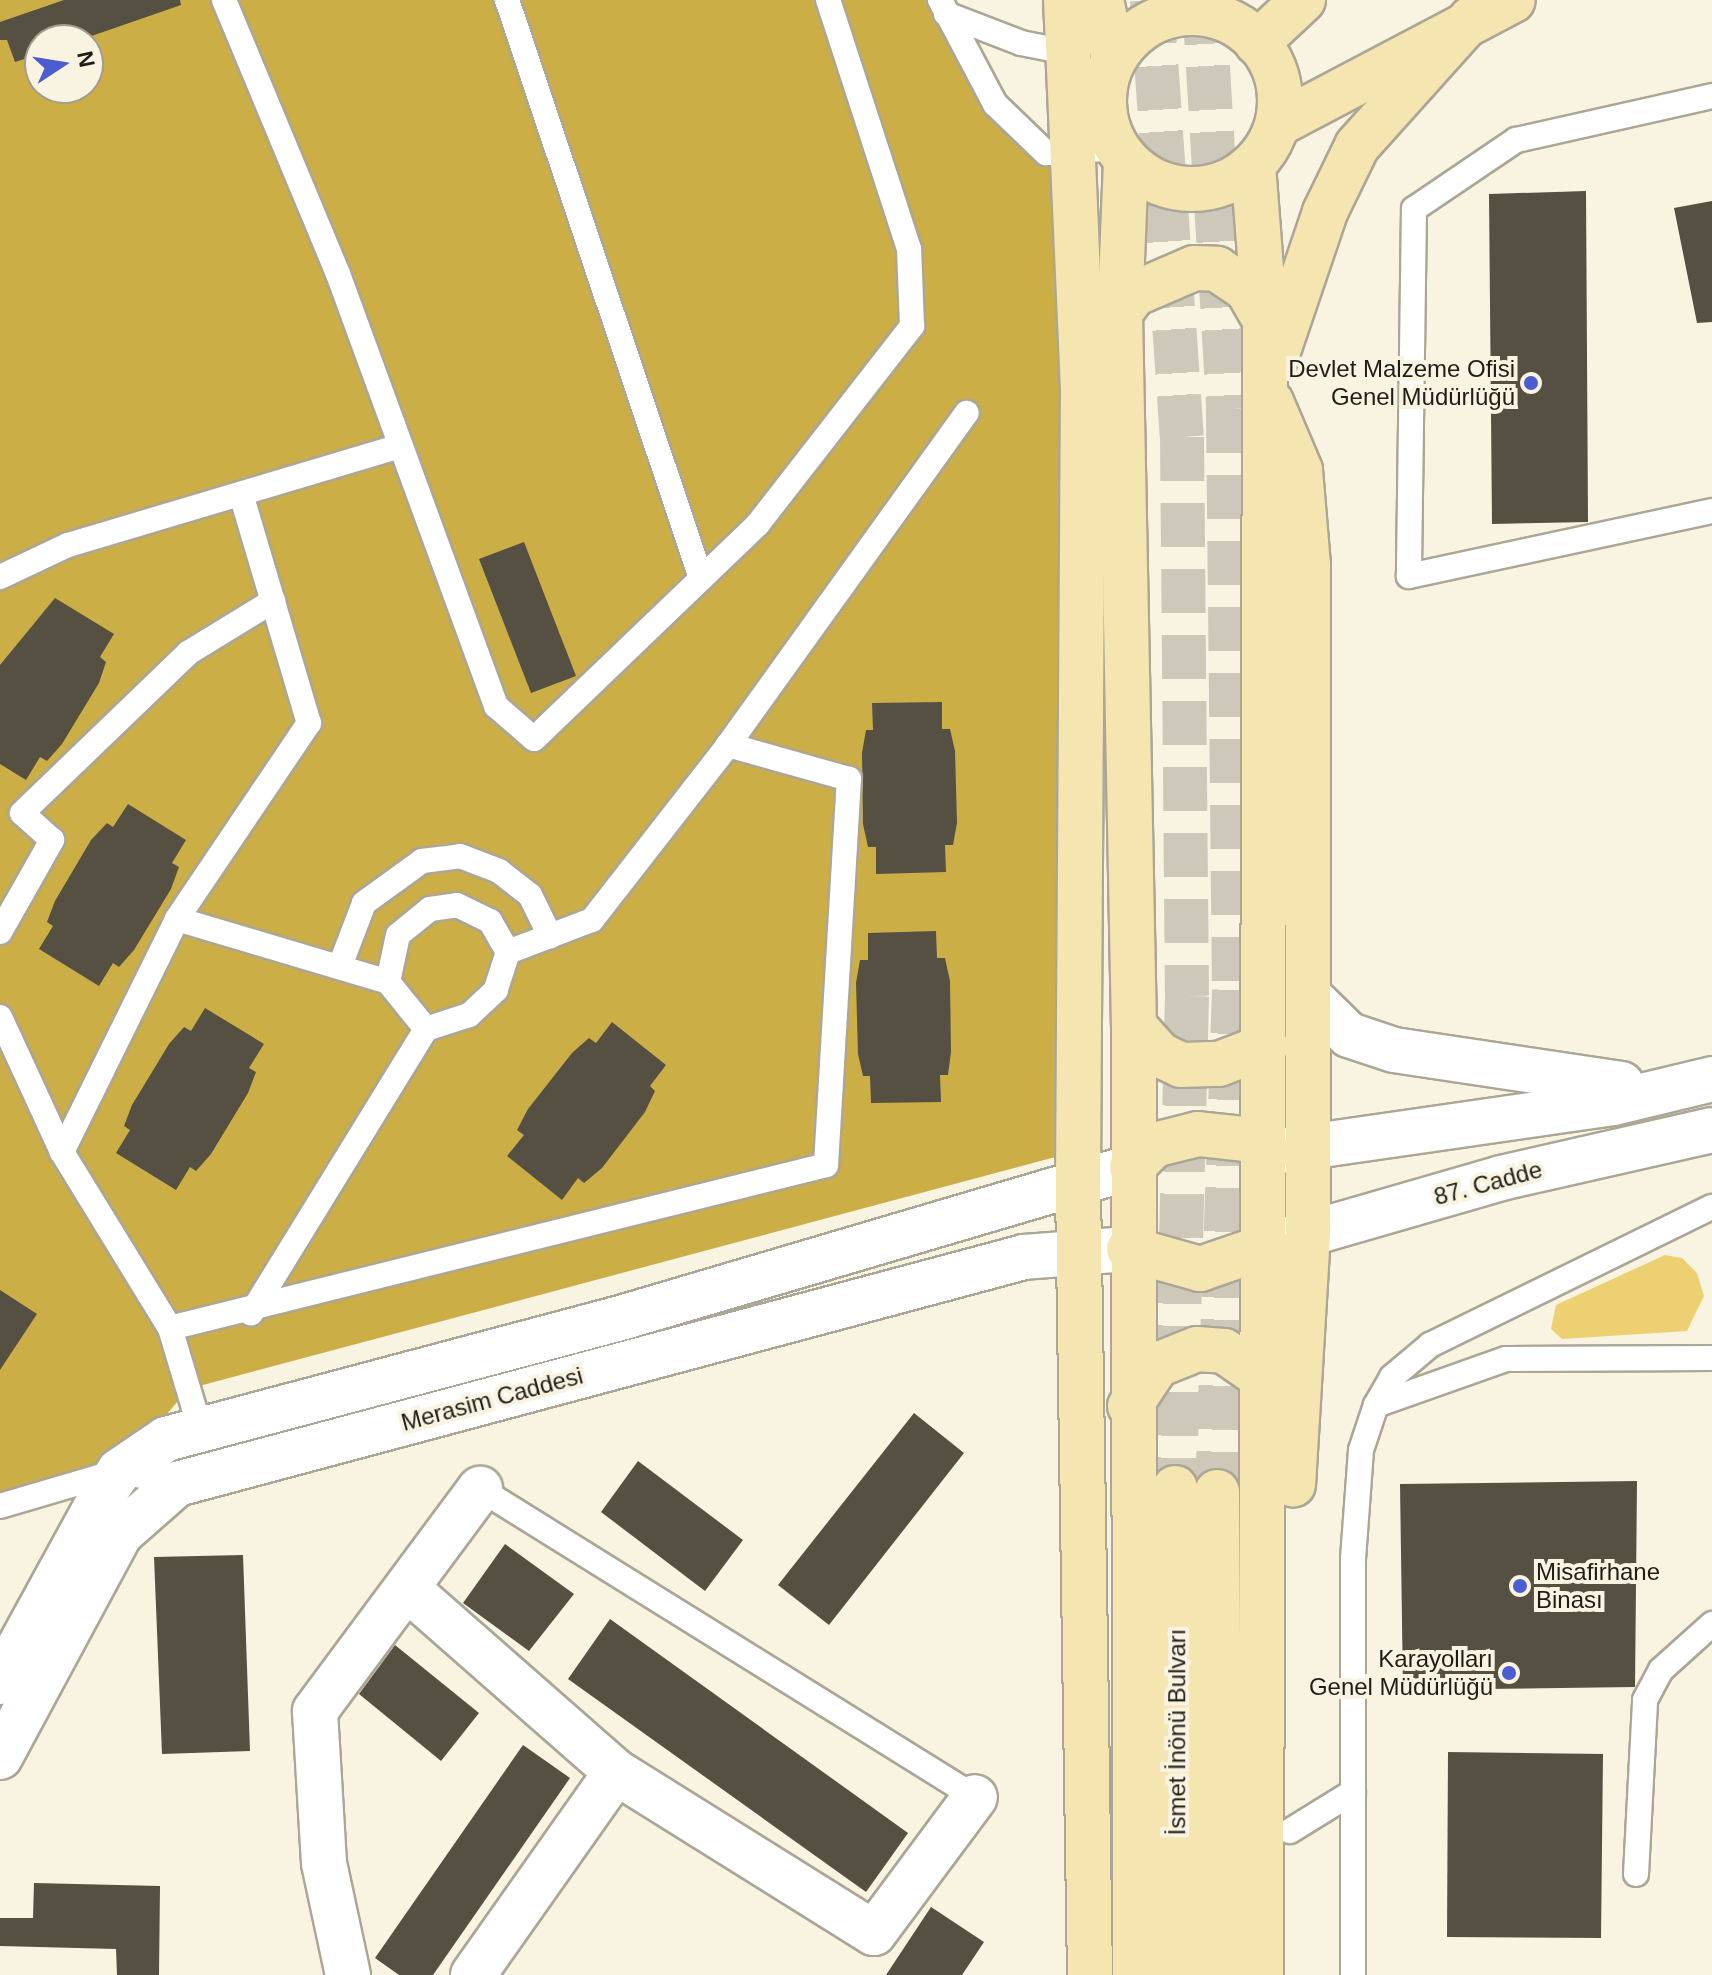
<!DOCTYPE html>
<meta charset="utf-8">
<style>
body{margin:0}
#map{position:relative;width:1712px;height:1975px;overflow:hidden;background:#f9f3e2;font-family:Arial,sans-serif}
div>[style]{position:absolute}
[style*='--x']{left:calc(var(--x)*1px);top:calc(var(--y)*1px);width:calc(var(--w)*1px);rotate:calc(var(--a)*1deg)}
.green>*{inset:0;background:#edd072}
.forest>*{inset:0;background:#ccae47}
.building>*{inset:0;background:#555042}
.primary-tunnel>*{height:44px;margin-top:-22px;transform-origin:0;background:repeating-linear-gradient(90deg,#cdc8b9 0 44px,transparent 0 66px)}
.roads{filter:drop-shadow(2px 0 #aba696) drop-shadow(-2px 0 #aba696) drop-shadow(0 2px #aba696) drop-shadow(0 -2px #aba696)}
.lane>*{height:24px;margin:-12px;padding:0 12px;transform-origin:12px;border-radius:12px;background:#fff}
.street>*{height:44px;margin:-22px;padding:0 22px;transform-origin:22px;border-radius:22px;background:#fff}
.secondary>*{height:44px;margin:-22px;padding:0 22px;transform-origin:22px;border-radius:22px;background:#fff}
.primary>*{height:44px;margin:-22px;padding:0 22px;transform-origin:22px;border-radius:22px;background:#f5e5b0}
.primary>.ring{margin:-22px;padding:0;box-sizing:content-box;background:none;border:44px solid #f5e5b0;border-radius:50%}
.dots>*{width:22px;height:22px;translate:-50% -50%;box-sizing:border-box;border:4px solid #f9f3e2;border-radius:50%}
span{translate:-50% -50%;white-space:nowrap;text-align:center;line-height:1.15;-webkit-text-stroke:8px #f9f3e2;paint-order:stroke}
.poi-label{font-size:24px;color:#1f1d17}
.right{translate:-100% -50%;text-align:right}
.left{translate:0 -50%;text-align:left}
.street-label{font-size:24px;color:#1f1d17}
.north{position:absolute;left:24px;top:24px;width:80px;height:80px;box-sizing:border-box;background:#f9f3e2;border:2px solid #a29d91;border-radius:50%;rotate:78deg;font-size:22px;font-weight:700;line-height:32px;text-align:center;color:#1f1d17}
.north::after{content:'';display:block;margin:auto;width:28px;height:36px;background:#4c5cd1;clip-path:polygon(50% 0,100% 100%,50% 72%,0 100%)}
</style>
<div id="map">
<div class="green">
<div style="clip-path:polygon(1665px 1255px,1682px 1258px,1697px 1273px,1704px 1296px,1687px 1331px,1562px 1339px,1551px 1329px,1556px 1305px)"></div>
</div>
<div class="forest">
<div style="clip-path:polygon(evenodd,0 0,940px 0,995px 104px,1046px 152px,1077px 156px,1078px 1151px,188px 1389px,119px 1471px,0 1506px,0 0,40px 40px,88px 40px,88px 88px,40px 88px,40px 40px)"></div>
</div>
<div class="building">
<div style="clip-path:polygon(64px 0,180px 0,181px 5px,80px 40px,40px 40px,40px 54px,15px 62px,7px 40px,0 40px,0 22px)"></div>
<div style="clip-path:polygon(1586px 191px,1588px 522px,1492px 524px,1489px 194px)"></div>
<div style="clip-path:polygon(1712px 201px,1712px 322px,1697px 323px,1674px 208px)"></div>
<div style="clip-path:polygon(524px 542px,576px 676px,531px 693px,479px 559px)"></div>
<div style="clip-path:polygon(55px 598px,114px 634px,100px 657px,106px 662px,99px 683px,62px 744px,47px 761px,40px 757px,26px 780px,0 764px,0 665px)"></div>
<div style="clip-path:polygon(942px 702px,942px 729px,950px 729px,955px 751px,957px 823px,953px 845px,945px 845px,946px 872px,876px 874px,876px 847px,868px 847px,863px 824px,862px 753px,866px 730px,873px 730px,872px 703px)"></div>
<div style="clip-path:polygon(128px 804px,186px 840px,172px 863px,179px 867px,171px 889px,134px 950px,119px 967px,113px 963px,99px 986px,39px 949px,53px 926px,47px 922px,55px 901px,91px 840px,107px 823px,113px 827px)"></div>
<div style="clip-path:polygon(936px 931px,937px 958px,945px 958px,950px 981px,951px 1052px,948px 1075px,940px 1075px,941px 1102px,871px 1103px,870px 1076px,863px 1076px,858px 1054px,856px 983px,860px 960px,868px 960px,868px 933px)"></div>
<div style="clip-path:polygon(205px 1008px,264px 1044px,249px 1068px,256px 1072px,248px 1093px,211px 1154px,196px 1171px,190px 1167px,176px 1190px,116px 1153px,130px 1130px,124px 1126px,132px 1105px,169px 1044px,184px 1027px,191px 1031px)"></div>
<div style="clip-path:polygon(612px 1022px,666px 1065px,650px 1086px,655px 1091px,645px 1112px,602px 1168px,584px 1183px,578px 1178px,562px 1200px,507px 1156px,524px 1135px,517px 1130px,528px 1109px,572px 1053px,589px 1038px,596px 1043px)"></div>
<div style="clip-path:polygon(0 1290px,37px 1314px,0 1370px)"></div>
<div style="clip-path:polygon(914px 1413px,964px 1453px,829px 1625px,778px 1585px)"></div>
<div style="clip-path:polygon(638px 1461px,743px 1540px,705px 1591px,601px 1512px)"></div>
<div style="clip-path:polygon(1637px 1481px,1635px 1687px,1403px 1690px,1400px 1484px)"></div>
<div style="clip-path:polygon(505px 1544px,574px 1594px,529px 1651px,463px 1603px)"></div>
<div style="clip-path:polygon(243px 1555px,250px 1751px,162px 1754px,154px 1557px)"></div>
<div style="clip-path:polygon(610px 1619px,908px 1833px,866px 1892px,568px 1679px)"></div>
<div style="clip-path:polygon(395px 1645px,479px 1713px,441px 1761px,359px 1694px)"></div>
<div style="clip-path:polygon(523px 1745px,570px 1778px,433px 1975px,399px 1975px,375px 1958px)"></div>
<div style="clip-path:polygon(1448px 1752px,1603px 1754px,1601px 1938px,1447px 1937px)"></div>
<div style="clip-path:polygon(34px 1883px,160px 1886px,159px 1975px,117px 1975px,116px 1949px,0 1946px,0 1918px,33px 1918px)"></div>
<div style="clip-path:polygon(931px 1907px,984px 1942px,962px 1975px,886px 1975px)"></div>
</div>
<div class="primary-tunnel">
<div style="--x:1152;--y:0;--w:438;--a:86.1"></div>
<div style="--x:1182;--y:437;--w:559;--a:89.49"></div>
<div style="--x:1187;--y:996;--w:492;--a:91.4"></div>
<div style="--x:1204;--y:0;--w:410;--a:86.6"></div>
<div style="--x:1228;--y:409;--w:581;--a:89.41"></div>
<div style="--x:1234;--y:990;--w:502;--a:91.94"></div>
</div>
<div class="roads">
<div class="lane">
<div style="--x:224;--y:0;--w:297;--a:67.4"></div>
<div style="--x:338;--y:274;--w:460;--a:69.9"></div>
<div style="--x:496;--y:706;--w:50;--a:41"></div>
<div style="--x:534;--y:739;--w:310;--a:-43.8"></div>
<div style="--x:758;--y:524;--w:251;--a:-52.1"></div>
<div style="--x:912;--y:326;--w:77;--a:-92.2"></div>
<div style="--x:909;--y:249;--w:262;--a:-108"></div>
<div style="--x:507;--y:0;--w:610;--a:71.45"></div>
<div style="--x:940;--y:0;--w:118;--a:62.1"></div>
<div style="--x:995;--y:104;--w:71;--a:43.9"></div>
<div style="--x:1046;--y:153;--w:72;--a:-4"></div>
<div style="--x:946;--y:14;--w:80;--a:21.1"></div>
<div style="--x:1021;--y:43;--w:57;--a:11.1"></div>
<div style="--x:1712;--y:96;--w:201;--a:167.3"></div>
<div style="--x:1516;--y:140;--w:123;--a:145.9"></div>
<div style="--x:1414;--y:209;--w:367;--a:90.8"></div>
<div style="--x:1409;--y:576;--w:310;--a:-12.1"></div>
<div style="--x:241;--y:494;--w:239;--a:73.5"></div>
<div style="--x:309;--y:723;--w:236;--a:124"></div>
<div style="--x:177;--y:919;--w:220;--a:16.6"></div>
<div style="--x:388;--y:982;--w:48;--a:-78"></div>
<div style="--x:398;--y:935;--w:41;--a:-39.1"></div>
<div style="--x:430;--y:909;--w:27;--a:-8"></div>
<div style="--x:457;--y:905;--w:37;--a:26"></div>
<div style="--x:490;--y:921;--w:36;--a:60"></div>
<div style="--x:508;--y:952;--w:40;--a:108"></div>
<div style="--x:496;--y:990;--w:37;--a:137"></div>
<div style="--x:469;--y:1015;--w:45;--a:162"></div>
<div style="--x:426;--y:1029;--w:334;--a:121.6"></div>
<div style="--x:0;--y:577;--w:75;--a:-25.2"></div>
<div style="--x:68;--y:545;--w:347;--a:-16.6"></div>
<div style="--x:0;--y:932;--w:106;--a:-60.5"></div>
<div style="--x:52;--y:840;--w:40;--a:-138"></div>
<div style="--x:22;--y:813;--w:231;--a:-43.9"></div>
<div style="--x:188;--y:653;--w:100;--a:-31.5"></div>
<div style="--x:508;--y:952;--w:90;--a:-20.9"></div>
<div style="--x:592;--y:920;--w:222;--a:-52.1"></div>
<div style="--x:340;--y:966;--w:67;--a:-69.1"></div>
<div style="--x:364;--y:903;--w:72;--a:-35.9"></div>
<div style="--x:422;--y:861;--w:38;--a:-7"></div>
<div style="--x:460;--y:856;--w:42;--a:21"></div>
<div style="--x:499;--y:871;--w:39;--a:38"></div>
<div style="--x:530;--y:895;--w:46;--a:64"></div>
<div style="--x:388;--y:982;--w:60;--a:51"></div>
<div style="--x:0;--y:1017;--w:149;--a:65.3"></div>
<div style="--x:62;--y:1152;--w:206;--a:58.5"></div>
<div style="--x:170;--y:1328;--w:676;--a:-13.95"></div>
<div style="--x:826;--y:1165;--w:387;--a:-86.6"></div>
<div style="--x:849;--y:779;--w:126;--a:-164.3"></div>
<div style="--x:728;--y:745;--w:409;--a:-54.3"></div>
<div style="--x:62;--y:1152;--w:260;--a:-63.7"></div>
<div style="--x:170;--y:1328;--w:104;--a:73.3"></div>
<div style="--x:1376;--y:1405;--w:138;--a:-19.5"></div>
<div style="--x:1506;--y:1359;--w:206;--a:-0.3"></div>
<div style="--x:480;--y:1489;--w:583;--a:31.89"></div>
<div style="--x:0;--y:1506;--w:124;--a:-16.4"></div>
<div style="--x:119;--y:1471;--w:59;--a:12.6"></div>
<div style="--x:1290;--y:1831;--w:74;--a:-31.8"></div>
<div style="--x:1636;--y:1874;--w:174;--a:-87"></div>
<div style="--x:1645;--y:1700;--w:34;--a:-62"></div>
<div style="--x:1661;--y:1670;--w:69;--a:-42"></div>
<div style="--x:1353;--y:1975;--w:416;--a:-90"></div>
<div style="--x:1353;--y:1559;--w:109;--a:-85.8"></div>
<div style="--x:1361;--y:1450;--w:47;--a:-71.6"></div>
<div style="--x:1376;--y:1405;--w:32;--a:-60"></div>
<div style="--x:1392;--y:1377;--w:50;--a:-40.1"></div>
<div style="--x:1430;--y:1345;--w:314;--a:-26.1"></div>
</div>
<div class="street">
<div style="--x:410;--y:1591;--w:274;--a:41.3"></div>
<div style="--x:0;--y:1682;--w:206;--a:-61.3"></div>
<div style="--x:99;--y:1501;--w:36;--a:-56"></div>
<div style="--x:119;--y:1471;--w:57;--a:-34.2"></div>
<div style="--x:166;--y:1439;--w:474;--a:-14.9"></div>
<div style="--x:624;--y:1317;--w:530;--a:-16.45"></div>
<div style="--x:0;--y:1757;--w:253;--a:-61.7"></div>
<div style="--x:120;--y:1534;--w:76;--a:-41.3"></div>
<div style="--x:177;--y:1484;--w:877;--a:-15"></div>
<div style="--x:1024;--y:1257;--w:105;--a:-4.4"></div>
<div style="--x:348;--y:1975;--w:115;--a:-102.1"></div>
<div style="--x:324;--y:1863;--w:152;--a:-93.4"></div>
<div style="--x:315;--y:1711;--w:277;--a:-53.4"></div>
<div style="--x:473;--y:1975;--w:248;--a:-54.8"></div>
<div style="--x:616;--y:1772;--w:304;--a:32"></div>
<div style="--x:874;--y:1933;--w:169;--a:-53.4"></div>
</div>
<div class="secondary">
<div style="--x:1310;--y:997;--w:54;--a:44.3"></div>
<div style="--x:1349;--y:1035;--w:47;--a:18.4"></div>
<div style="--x:1394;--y:1050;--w:230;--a:8.5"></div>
<div style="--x:1273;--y:1152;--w:344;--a:-8.2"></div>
<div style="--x:1613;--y:1103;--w:102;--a:-13.6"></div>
<div style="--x:1273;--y:1244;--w:237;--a:-16.1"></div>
<div style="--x:1501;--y:1178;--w:216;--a:-12.8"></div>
</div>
<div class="primary">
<div style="--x:1066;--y:0;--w:386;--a:87.5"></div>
<div style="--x:1083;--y:386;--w:801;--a:90.36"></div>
<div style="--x:1078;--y:1187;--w:788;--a:89.13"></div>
<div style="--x:1101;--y:0;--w:59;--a:77.4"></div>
<div class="ring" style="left:1104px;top:13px;width:132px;height:132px"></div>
<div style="--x:1257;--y:43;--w:63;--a:-43.1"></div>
<div style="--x:1280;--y:123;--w:263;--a:-27.8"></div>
<div style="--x:1126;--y:161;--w:152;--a:92.3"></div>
<div style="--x:1120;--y:313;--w:713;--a:88.88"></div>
<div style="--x:1134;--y:1026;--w:949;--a:89.94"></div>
<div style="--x:1253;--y:165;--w:155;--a:85.6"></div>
<div style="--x:1265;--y:320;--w:1655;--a:90.14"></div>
<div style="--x:1120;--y:313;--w:24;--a:-54"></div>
<div style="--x:1134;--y:294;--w:65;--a:-23.4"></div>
<div style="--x:1194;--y:268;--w:23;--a:2"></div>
<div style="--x:1217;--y:269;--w:36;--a:34"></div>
<div style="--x:1247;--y:289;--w:36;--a:60"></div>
<div style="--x:1276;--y:357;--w:153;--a:-71.3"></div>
<div style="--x:1325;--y:212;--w:73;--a:-64.1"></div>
<div style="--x:1357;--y:146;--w:172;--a:-48.1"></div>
<div style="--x:1271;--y:402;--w:74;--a:66.9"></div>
<div style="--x:1300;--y:470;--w:95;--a:85.2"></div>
<div style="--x:1308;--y:565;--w:668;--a:90"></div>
<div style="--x:1308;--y:1233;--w:252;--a:93.4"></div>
<div style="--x:1134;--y:1026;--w:39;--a:48"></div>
<div style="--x:1160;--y:1055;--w:23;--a:25"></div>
<div style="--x:1181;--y:1065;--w:38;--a:-2"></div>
<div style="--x:1219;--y:1064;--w:50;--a:-21"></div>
<div style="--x:1132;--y:1167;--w:31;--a:-45"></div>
<div style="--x:1154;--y:1145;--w:45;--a:-14"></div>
<div style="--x:1198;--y:1134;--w:55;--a:6.2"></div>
<div style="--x:1253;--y:1140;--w:19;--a:39"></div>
<div style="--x:1129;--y:1249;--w:74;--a:15.7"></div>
<div style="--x:1200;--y:1269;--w:71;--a:-18.9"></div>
<div style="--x:1130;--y:1406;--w:49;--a:-56.6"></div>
<div style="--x:1157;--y:1365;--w:43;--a:-21.8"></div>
<div style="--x:1197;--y:1349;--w:27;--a:4"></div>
<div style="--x:1224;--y:1351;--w:51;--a:34.6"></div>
<div style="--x:1175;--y:1488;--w:487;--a:89.6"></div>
<div style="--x:1217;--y:1492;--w:483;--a:89.6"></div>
</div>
</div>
<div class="dots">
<div style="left:1531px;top:383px;background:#4c5cd1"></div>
<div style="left:1520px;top:1586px;background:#4c5cd1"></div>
<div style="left:1509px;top:1673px;background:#4c5cd1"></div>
</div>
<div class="poi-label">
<span class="right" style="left:1515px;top:383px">Devlet Malzeme Ofisi<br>Genel Müdürlüğü</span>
<span class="left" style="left:1536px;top:1586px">Misafirhane<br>Binası</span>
<span class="right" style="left:1493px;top:1673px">Karayolları<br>Genel Müdürlüğü</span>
</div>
<div class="street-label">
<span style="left:1488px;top:1183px;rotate:-15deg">87. Cadde</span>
<span style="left:492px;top:1399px;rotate:-15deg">Merasim Caddesi</span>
<span style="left:1177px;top:1732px;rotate:-90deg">İsmet İnönü Bulvarı</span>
</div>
<div class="north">N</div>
</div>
